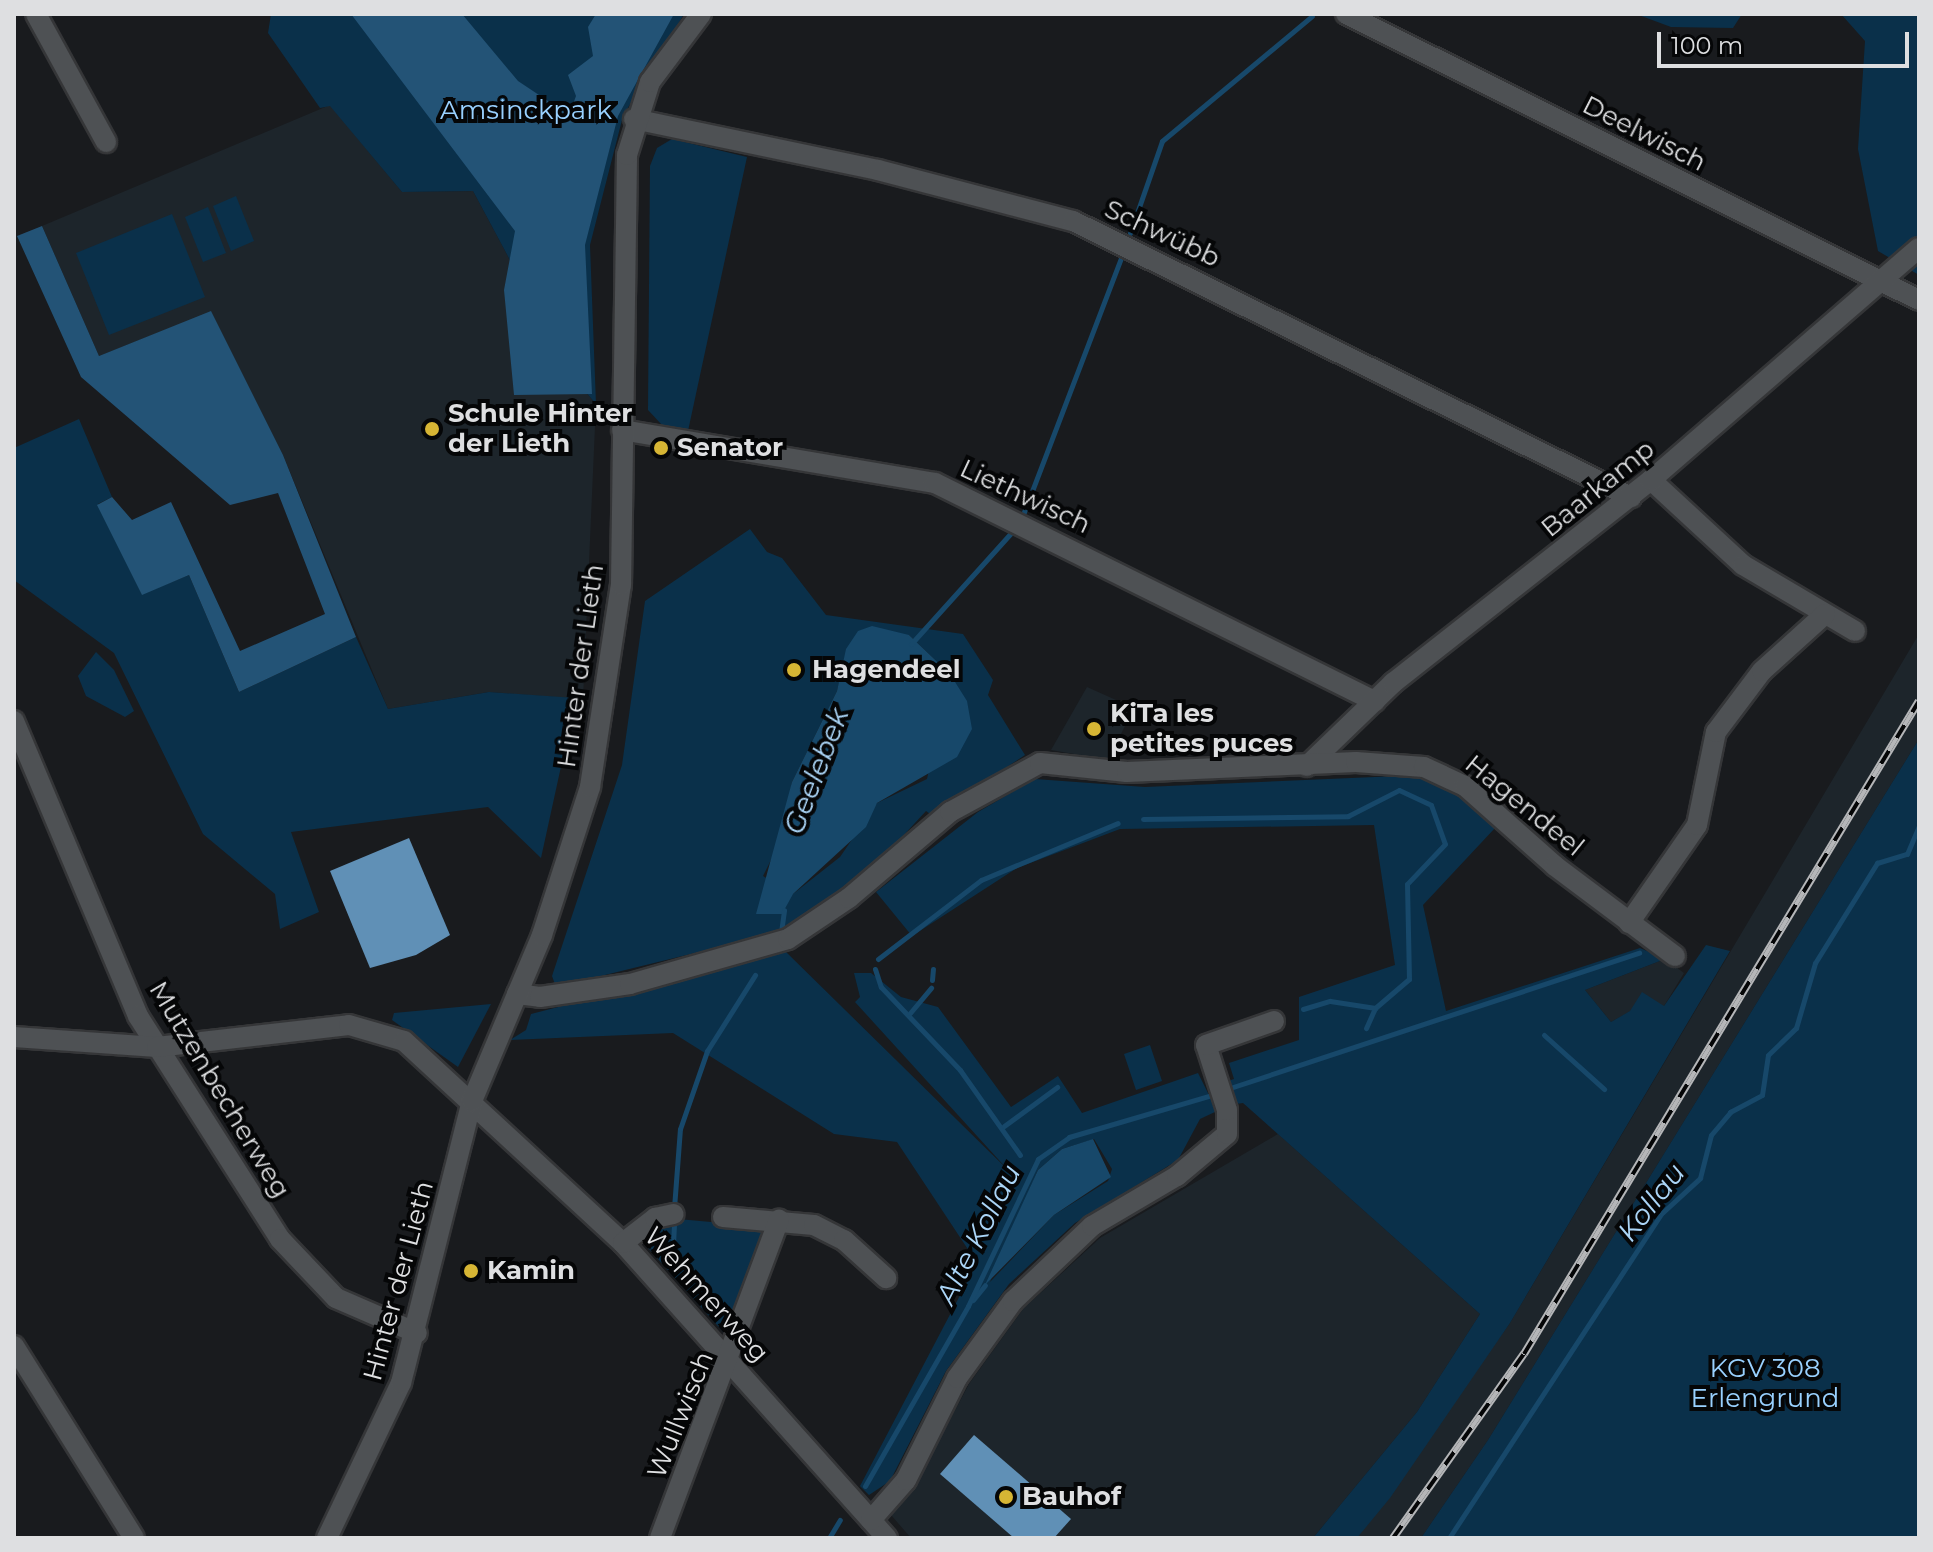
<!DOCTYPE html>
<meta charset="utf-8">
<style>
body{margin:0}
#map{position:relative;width:1933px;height:1552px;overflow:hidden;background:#191b1e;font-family:Montserrat,sans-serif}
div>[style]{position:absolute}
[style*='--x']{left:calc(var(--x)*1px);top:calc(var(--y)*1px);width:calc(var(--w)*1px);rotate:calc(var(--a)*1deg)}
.built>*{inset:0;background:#1d252b}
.green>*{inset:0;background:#0a304a}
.forest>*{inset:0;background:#235376}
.water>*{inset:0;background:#17486a}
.stream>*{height:5px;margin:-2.5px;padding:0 2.5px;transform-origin:2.5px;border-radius:2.5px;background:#17486a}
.building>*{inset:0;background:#6090b6}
.roads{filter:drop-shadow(2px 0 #353638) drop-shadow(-2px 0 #353638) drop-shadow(0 2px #353638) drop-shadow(0 -2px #353638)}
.street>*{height:20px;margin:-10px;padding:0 10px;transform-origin:10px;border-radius:10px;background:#4e5154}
.rail>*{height:8px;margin-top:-4px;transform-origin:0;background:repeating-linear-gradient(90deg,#050607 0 15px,#b5b6b8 0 30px);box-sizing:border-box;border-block:2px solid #b5b6b8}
.dots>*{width:22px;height:22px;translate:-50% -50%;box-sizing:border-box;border:4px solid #050607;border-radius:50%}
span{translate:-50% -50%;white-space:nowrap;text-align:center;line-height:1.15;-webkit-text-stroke:8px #050607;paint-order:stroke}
.park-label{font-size:26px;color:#99d1ff}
.street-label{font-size:26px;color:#dedfe1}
.poi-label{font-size:26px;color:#dedfe1;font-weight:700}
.left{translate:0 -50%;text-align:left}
.water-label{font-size:28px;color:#abd5f7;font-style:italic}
.frame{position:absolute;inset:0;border:16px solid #dedfe1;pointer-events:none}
.scale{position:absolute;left:1657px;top:32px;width:252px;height:36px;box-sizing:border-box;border:4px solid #dedfe1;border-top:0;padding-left:10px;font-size:24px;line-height:28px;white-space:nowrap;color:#dedfe1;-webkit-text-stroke:6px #050607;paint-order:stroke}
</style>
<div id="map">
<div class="built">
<div style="clip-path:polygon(330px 105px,402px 192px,473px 191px,572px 376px,596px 404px,583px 699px,489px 692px,388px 709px,283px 455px,211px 312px,99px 356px,42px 226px)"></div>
<div style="clip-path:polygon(1919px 634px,1919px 739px,1488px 1440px,1421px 1538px,1357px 1538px,1510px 1323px)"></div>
<div style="clip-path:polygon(1087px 687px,1134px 708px,1108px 760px,1051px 750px)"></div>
<div style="clip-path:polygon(1665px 959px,1684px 973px,1664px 1006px,1631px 1011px,1611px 1022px,1585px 990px)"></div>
<div style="clip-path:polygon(1278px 1134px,1480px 1314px,1417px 1412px,1313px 1538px,911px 1538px,891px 1515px,916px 1484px,969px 1384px,1023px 1309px,1100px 1238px)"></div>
</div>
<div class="green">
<div style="clip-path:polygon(271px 14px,684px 14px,623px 116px,590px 245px,596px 404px,572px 376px,473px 191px,402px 192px,330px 106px,320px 108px,268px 33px)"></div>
<div style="clip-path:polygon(1636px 14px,1742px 14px,1733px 28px,1671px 27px)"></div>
<div style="clip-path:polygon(1841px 14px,1919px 14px,1919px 275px,1878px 251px,1858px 149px,1865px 41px)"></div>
<div style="clip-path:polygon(672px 139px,747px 157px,688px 431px,662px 425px,648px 410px,650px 166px,657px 148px)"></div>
<div style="clip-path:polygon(236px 196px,254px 241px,231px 251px,213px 206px)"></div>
<div style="clip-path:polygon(208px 207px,226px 253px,203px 262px,185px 217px)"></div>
<div style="clip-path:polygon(172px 214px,205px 297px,109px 335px,76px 253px)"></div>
<div style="clip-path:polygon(79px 419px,112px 497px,98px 504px,142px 594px,189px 575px,239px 692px,356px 637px,388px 709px,489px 692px,576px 698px,541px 858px,488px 807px,291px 832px,319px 912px,280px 929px,275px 894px,203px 834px,114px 653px,14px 580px,14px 448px)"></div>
<div style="clip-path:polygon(evenodd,750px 529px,767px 552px,782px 558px,826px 615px,963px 634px,993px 680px,988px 695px,1025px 755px,933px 816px,926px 811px,854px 889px,784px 931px,556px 987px,552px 976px,622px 765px,645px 601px,750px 529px,909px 635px,950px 674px,927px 779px,877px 803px,840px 857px,793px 894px,763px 876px,782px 838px,792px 782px,837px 691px,847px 649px,909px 635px)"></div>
<div style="clip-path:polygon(96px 652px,114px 670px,134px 711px,125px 717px,86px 696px,78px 676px)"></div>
<div style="clip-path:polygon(1919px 739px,1919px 1538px,1421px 1538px,1488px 1440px)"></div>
<div style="clip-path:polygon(1398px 776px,1424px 777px,1460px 795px,1495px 828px,1423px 905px,1446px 1011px,1640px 948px,1665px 959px,1585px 990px,1611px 1022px,1630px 1011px,1642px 992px,1664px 1006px,1706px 945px,1730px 951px,1510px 1323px,1390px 1498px,1357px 1538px,1313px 1538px,1417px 1412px,1480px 1314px,1243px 1103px,1236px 1104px,1228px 1081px,1234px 1079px,1229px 1063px,1299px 1040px,1299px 997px,1395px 965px,1374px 825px,1120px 829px,1017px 868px,912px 936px,876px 892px,978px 812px,1035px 779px,1145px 787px)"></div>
<div style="clip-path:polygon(evenodd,783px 949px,1008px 1170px,855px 1002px,860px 997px,854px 973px,871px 973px,901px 997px,938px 1007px,1011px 1107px,1058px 1076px,1082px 1113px,1198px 1073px,1217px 1111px,1200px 1119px,1178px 1160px,1075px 1223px,1009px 1284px,946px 1371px,890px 1481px,869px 1495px,860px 1486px,977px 1263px,897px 1142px,834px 1134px,673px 1033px,510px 1040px,526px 1030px,531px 1014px,783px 949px,1094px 1139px,1112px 1169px,1108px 1181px,1054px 1215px,990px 1282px,1038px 1170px,1062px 1149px,1094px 1139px)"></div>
<div style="clip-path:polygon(491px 1004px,458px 1067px,392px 1020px,394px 1013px)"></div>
<div style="clip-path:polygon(1150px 1045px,1162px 1081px,1136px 1090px,1124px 1054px)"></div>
<div style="clip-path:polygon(678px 1219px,755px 1226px,763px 1233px,766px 1242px,726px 1335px,641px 1240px,659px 1223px)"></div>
</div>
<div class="forest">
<div style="clip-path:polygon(351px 14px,462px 14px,518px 81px,569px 115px,576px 96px,568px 75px,593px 56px,588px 27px,596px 14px,674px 14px,618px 116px,585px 245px,592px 394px,514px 395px,504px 290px,515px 231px)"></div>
<div style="clip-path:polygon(42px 226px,99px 356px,211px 311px,283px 455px,356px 637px,239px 692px,189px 575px,142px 595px,97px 505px,112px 497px,132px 520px,171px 502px,240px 651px,325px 614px,278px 493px,230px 505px,81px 377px,17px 236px)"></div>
</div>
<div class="water">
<div style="clip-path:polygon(872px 626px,909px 635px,950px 674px,967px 701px,972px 729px,957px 757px,877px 803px,866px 827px,793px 894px,782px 914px,756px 914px,792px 782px,837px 691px,846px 649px,858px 631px)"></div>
<div style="clip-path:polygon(1093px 1139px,1111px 1177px,1054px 1215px,985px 1285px,1038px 1170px,1062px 1149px)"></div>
</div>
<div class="stream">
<div style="--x:1130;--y:233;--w:97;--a:-70.8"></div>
<div style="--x:1162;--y:141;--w:195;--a:-39.8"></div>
<div style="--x:1024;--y:512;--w:277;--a:-69.1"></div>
<div style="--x:911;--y:644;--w:151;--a:-48"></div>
<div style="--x:1143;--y:819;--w:205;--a:-0.8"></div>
<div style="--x:1348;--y:816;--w:57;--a:-27"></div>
<div style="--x:1399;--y:790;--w:35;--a:25"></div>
<div style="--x:1431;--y:805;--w:41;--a:70.3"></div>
<div style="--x:1445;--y:844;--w:55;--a:133.5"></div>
<div style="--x:1407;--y:884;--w:95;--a:88.8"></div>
<div style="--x:1409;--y:979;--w:45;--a:139.5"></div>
<div style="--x:1375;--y:1008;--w:22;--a:114"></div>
<div style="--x:781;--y:932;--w:22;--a:-82"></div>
<div style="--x:878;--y:959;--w:130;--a:-37.5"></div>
<div style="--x:981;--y:880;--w:148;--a:-22.6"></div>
<div style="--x:875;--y:969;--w:19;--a:72"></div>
<div style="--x:881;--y:987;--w:115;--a:46.4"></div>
<div style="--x:960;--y:1070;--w:104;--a:54.8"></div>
<div style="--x:932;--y:980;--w:11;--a:-85"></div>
<div style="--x:1303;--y:1009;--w:28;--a:-17"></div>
<div style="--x:1330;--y:1001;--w:46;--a:8.8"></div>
<div style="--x:910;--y:1013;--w:33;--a:-50"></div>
<div style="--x:1544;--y:1035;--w:81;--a:42"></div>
<div style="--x:1230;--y:1088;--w:431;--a:-18.3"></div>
<div style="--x:1004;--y:1126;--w:66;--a:-36.3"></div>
<div style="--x:674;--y:1208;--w:79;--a:-85.7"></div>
<div style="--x:680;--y:1129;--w:83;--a:-70.9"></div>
<div style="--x:707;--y:1051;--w:90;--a:-57.7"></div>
<div style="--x:672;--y:1265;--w:41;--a:-87.2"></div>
<div style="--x:973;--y:1300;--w:19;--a:-51"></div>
<div style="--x:865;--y:1486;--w:207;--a:-60.2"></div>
<div style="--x:968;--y:1306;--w:163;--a:-64.5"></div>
<div style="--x:1038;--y:1159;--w:38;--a:-35"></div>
<div style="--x:1069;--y:1137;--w:145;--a:-16.4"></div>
<div style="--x:829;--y:1538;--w:21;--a:-59"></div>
<div style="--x:1449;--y:1538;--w:389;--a:-56.8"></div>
<div style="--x:1662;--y:1213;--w:52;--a:-42.6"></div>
<div style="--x:1700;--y:1178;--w:44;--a:-75.7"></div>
<div style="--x:1711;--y:1135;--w:30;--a:-50"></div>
<div style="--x:1730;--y:1112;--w:36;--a:-28"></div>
<div style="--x:1762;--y:1095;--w:40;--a:-81.5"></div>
<div style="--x:1768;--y:1055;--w:39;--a:-44"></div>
<div style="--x:1796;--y:1028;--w:68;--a:-73.7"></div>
<div style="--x:1815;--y:963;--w:118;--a:-58.2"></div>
<div style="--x:1877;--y:863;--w:31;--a:-17"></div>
<div style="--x:1907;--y:854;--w:30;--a:-67"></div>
</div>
<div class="building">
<div style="clip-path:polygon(409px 838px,450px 935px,416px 955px,370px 968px,330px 871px)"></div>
<div style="clip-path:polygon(974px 1435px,1071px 1519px,1054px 1538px,1014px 1538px,940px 1474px)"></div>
</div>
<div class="roads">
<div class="street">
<div style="--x:36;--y:14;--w:146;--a:61.3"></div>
<div style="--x:1346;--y:14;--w:640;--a:26.53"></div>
<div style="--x:634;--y:119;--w:249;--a:11.8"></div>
<div style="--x:878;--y:170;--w:202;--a:14.7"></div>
<div style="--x:1073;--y:221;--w:623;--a:26.32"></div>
<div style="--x:622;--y:430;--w:317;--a:9.6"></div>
<div style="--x:935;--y:483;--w:491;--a:26.4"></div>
<div style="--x:1651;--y:480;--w:125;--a:42.7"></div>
<div style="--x:1743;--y:565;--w:130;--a:30.5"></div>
<div style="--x:14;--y:721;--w:320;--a:67.2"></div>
<div style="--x:138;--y:1016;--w:264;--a:57.5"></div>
<div style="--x:280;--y:1239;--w:81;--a:46.5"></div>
<div style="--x:336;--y:1298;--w:88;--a:23.4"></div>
<div style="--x:1307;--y:766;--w:120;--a:-44"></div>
<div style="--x:1393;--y:683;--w:328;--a:-38.2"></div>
<div style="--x:1651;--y:480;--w:354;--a:-40.9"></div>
<div style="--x:1629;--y:923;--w:119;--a:-55.2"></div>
<div style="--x:1697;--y:825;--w:95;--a:-78.5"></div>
<div style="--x:1716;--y:732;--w:76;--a:-53"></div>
<div style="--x:1762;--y:671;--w:85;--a:-42.1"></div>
<div style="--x:517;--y:994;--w:23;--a:7"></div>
<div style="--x:540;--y:997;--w:91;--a:-8.2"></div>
<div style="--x:630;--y:984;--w:164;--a:-15.9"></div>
<div style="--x:788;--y:939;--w:73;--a:-33.9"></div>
<div style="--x:849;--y:898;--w:133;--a:-40.4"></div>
<div style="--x:950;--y:812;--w:102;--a:-28.6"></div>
<div style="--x:1040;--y:763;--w:87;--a:5.9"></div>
<div style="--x:1127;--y:772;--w:229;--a:-2.5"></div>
<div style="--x:1356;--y:762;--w:68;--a:4.2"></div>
<div style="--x:1424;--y:767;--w:45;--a:24.9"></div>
<div style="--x:1465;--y:786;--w:120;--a:41.6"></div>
<div style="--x:1555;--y:866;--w:150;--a:36.9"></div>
<div style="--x:14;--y:1037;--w:143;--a:4"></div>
<div style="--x:157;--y:1047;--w:193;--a:-6.5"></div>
<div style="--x:349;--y:1025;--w:57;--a:16.2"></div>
<div style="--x:404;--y:1041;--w:298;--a:42.7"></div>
<div style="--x:623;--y:1243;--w:396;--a:48.2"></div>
<div style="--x:723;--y:1217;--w:91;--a:5"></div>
<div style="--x:814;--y:1225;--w:34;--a:27"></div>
<div style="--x:844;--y:1240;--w:57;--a:42.1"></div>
<div style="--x:623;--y:1243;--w:41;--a:-38"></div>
<div style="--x:655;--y:1218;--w:19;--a:-12"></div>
<div style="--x:14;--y:1346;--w:226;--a:58"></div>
<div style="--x:871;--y:1520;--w:53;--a:-48.8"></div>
<div style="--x:906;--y:1480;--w:114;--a:-63.4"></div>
<div style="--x:957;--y:1378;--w:95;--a:-54"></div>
<div style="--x:1013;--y:1301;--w:109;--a:-43.5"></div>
<div style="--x:1092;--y:1226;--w:99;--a:-30.5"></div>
<div style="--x:1177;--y:1176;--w:65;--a:-40"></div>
<div style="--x:1227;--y:1134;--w:24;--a:-90"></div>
<div style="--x:1227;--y:1110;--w:68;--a:-107.9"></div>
<div style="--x:1206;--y:1045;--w:72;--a:-19.4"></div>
<div style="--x:327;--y:1538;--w:172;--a:-64.5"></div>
<div style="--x:401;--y:1383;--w:291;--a:-75.9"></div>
<div style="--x:472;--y:1101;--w:180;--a:-67.1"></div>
<div style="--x:542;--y:935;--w:156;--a:-72"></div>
<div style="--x:590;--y:787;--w:204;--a:-81.3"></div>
<div style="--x:621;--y:585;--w:430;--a:-89.2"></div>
<div style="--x:627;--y:155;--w:77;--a:-72.5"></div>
<div style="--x:650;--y:82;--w:85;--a:-53.1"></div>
<div style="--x:660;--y:1538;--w:340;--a:-69.5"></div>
</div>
</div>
<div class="rail">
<div style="--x:1393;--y:1538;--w:226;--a:-54.6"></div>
<div style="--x:1524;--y:1354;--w:763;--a:-58.83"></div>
</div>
<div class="dots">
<div style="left:432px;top:429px;background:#d6b534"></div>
<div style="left:661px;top:448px;background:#d6b534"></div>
<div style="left:794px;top:670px;background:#d6b534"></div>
<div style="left:1094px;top:729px;background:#d6b534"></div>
<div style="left:471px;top:1271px;background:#d6b534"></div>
<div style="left:1006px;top:1497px;background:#d6b534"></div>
</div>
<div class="park-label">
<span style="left:526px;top:111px">Amsinckpark</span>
<span style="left:1765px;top:1384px">KGV 308<br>Erlengrund</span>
</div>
<div class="street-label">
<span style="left:1644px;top:134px;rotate:27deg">Deelwisch</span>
<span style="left:1162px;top:234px;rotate:25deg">Schwübb</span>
<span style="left:1598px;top:489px;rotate:-39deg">Baarkamp</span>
<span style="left:1025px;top:497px;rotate:25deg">Liethwisch</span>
<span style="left:581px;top:666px;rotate:-82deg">Hinter der Lieth</span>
<span style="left:1524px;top:806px;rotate:39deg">Hagendeel</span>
<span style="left:219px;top:1090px;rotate:59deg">Mutzenbecherweg</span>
<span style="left:399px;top:1281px;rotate:-75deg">Hinter der Lieth</span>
<span style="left:706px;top:1295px;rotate:48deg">Wehmerweg</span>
<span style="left:681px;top:1415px;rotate:-68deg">Wullwisch</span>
</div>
<div class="poi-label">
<span class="left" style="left:448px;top:429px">Schule Hinter<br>der Lieth</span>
<span class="left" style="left:677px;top:448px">Senator</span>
<span class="left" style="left:812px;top:670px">Hagendeel</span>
<span class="left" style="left:1110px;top:729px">KiTa les<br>petites puces</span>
<span class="left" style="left:487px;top:1271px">Kamin</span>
<span class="left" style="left:1022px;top:1497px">Bauhof</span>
</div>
<div class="water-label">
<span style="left:816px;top:771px;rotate:-69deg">Geelebek</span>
<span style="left:1651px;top:1202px;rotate:-52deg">Kollau</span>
<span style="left:978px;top:1234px;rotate:-63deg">Alte Kollau</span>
</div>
<div class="frame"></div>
<div class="scale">100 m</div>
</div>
